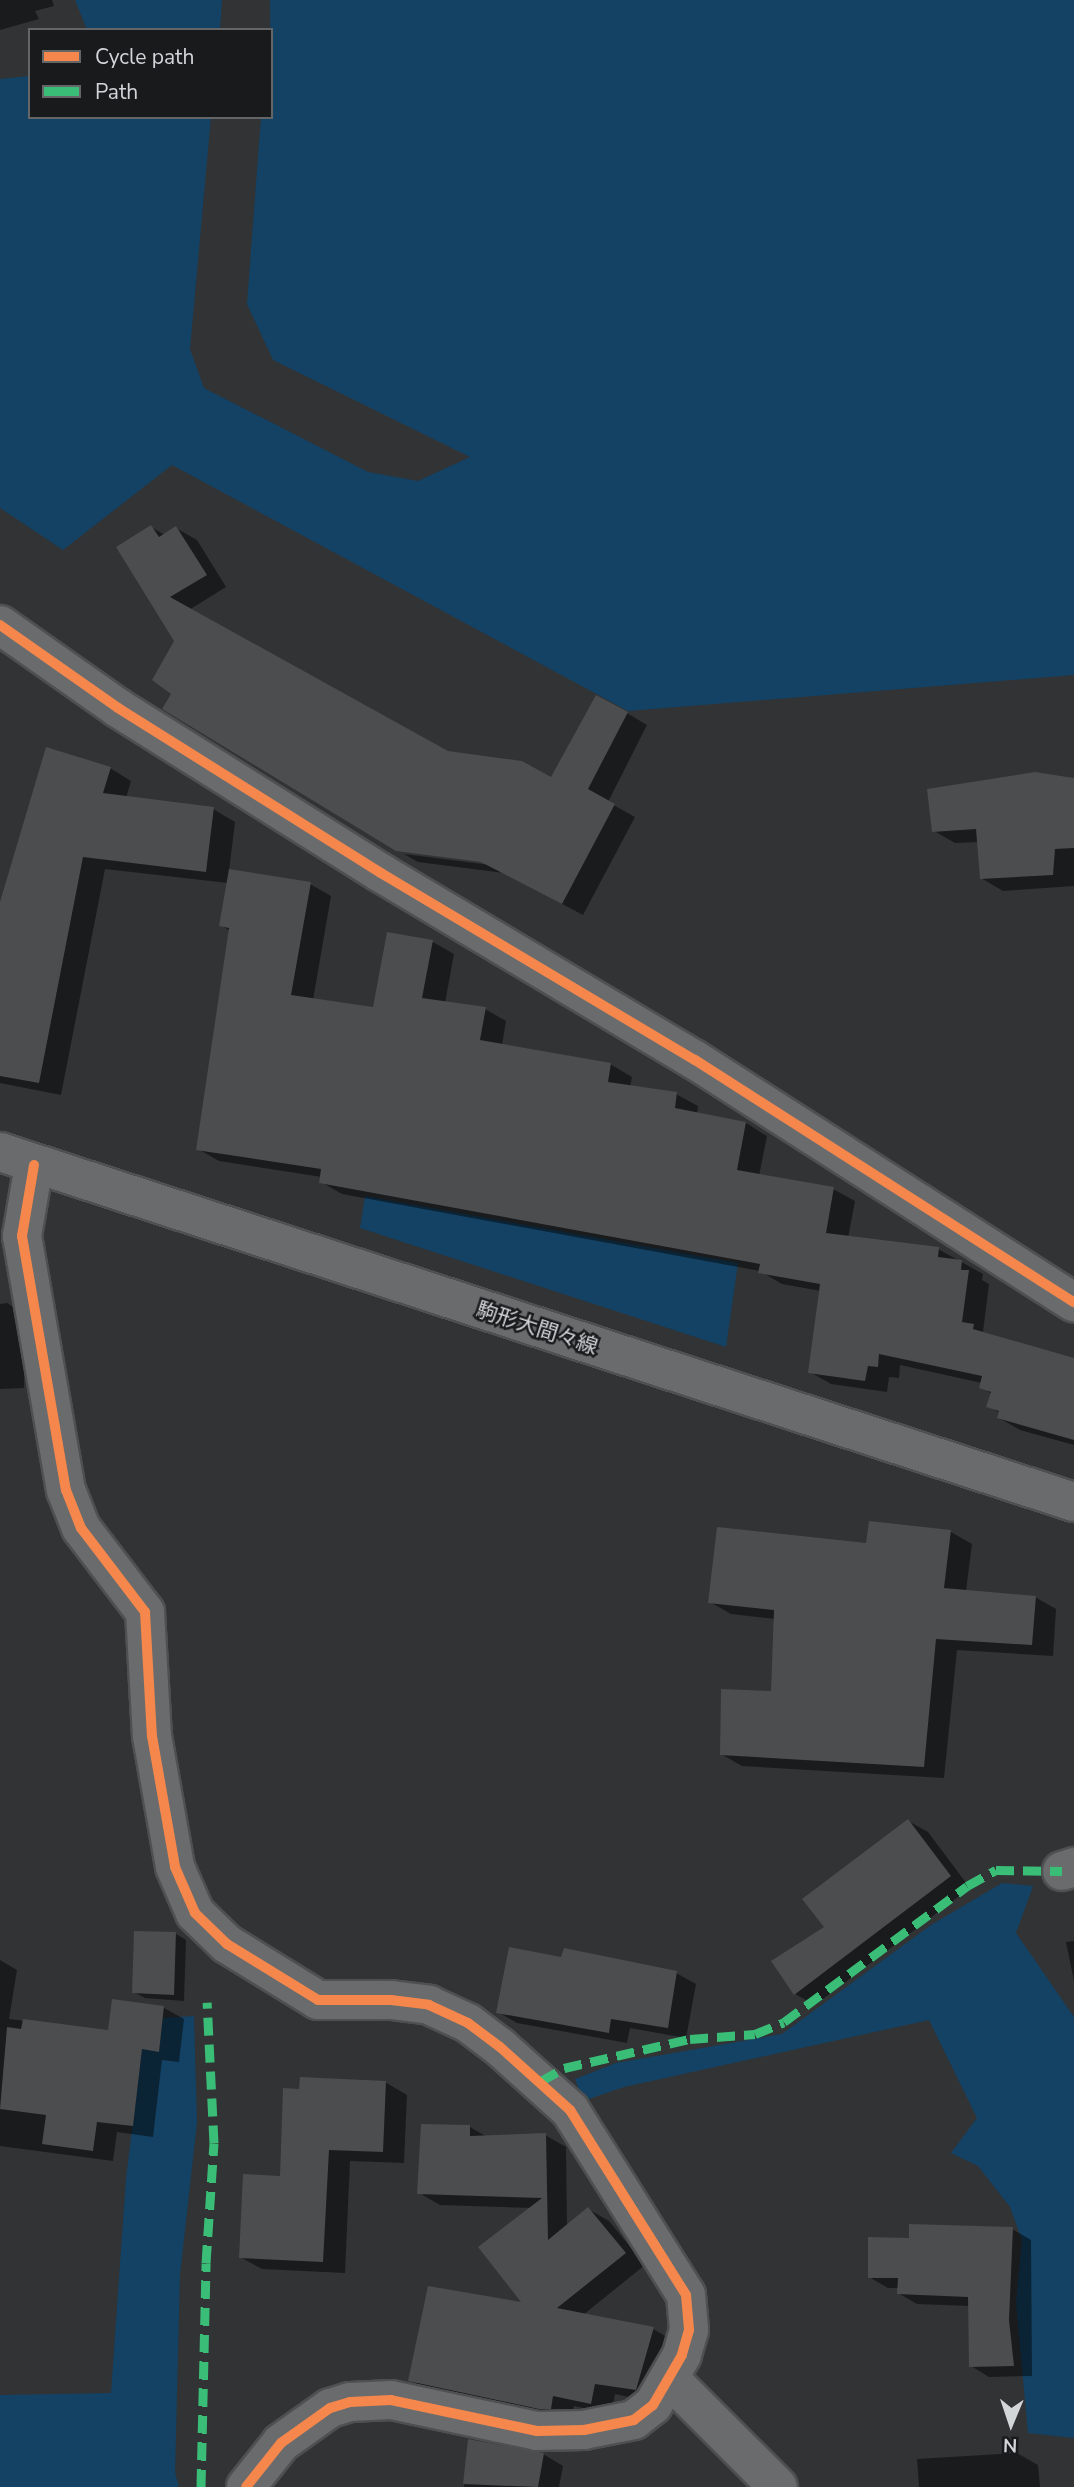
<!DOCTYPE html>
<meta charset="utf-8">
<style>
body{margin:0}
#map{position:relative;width:1074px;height:2487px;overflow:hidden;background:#313335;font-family:"Nunito Sans","Noto Sans JP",sans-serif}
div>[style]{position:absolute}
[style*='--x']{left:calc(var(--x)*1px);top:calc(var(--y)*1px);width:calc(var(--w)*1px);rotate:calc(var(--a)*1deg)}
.green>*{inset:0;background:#144264}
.shadow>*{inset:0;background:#0007}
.building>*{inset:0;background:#4b4d4e}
.roads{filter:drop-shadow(2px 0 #4e5051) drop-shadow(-2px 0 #4e5051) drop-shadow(0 2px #4e5051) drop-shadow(0 -2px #4e5051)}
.minor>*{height:38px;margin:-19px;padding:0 19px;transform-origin:19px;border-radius:19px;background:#696b6c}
.secondary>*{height:38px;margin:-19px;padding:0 19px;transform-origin:19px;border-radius:19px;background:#696b6c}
.quiet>*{height:9px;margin-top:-4.5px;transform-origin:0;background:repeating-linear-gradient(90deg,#3abd76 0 18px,transparent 0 27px)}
.cycleway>*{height:10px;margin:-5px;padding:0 5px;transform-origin:5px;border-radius:5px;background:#f5874c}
span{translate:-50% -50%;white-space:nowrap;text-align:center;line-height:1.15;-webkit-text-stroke:5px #191a1c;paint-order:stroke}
.street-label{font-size:21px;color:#d3d6d8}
.legend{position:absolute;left:28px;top:28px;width:245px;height:91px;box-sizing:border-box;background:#191a1c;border:2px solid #636567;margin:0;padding:9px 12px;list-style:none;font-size:21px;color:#d3d6d8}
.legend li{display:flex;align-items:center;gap:14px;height:35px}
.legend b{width:35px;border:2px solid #636567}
.north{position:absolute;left:976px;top:2389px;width:70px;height:70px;-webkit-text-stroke:5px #191a1c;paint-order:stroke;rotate:182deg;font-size:19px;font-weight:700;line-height:28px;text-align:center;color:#d3d6d8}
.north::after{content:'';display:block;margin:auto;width:24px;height:32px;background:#d3d6d8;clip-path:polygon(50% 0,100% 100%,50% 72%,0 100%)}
</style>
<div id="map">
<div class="green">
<div style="clip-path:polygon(75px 0,222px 0,220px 30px,87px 30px)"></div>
<div style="clip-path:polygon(270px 0,1074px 0,1074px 675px,628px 711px,172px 465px,63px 550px,0 508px,0 79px,30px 76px,30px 117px,211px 117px,190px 349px,204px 388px,368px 472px,418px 481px,470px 457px,273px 360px,247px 304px,261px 117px,271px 117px)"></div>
<div style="clip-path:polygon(365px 1196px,738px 1263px,726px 1347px,360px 1228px)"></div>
<div style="clip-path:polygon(1002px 1883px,1033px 1886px,1016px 1933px,1074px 2017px,1074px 2438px,1028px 2433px,1016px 2303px,1022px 2240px,1010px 2207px,978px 2166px,951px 2153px,977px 2118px,929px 2020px,624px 2087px,583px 2101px,575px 2079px,616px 2063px,782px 2034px,931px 1925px)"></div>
<div style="clip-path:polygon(194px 2016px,197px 2122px,180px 2275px,175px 2472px,179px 2487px,0 2487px,0 2395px,111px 2393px,126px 2178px,142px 2049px,159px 2051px,163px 2018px)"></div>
</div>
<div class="shadow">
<div style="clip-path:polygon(0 0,52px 0,54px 6px,35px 11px,39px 19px,0 30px)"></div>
<div style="clip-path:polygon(151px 527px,165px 535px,176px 528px,197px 540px,226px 587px,189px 610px,447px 753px,552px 779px,627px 713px,647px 725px,608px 802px,635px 817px,583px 915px,504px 873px,418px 862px,404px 854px,490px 865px,173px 694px,176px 641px)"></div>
<div style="clip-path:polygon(110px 768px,131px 781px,126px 798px,213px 809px,235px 822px,229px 871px,310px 884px,331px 896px,313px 1000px,374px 1009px,433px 942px,454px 954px,445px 1003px,485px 1009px,506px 1021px,502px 1045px,610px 1064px,632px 1077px,630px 1087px,676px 1094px,698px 1106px,697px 1114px,746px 1123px,767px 1136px,759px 1176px,833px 1189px,855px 1201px,848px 1238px,938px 1249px,983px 1274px,982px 1280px,989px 1284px,983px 1332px,1074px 1360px,1074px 1445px,1020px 1430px,999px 1418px,1000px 1413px,988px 1406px,992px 1394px,981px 1387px,982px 1383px,900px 1365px,899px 1378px,889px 1377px,887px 1392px,831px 1384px,810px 1372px,821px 1291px,782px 1284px,760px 1271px,342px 1194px,321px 1182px,322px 1177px,219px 1161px,198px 1149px,230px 931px,221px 925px,228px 883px,105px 869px,61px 1095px,0 1083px,0 908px)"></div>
<div style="clip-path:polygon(1074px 780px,1074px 886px,1003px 891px,981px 878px,979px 842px,955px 843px,934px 831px)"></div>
<div style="clip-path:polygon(7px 1303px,26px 1315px,24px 1388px,0 1389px,0 1304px)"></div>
<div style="clip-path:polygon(951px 1532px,972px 1544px,966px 1591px,1035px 1597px,1056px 1609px,1053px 1656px,957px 1650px,944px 1778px,742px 1766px,721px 1754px,773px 1693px,775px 1619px,731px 1614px,710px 1602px,868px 1544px)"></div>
<div style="clip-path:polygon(908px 1821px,928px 1832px,970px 1888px,815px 2005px,795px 1994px,827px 1927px)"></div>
<div style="clip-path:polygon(176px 1934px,186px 1940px,184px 2001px,145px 1998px,134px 1992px)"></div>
<div style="clip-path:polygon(1074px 1941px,1074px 1981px,1066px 1942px)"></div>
<div style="clip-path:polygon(562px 1959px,676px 1973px,696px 1984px,686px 2038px,630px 2028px,627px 2043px,517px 2023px,498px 2012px)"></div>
<div style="clip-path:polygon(0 1960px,17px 1970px,9px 2019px,110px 2032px,164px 2008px,184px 2019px,179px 2062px,162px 2060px,153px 2137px,117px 2132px,113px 2161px,0 2146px)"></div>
<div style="clip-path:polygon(385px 2082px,407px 2095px,404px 2163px,350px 2161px,345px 2273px,262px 2269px,240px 2257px,281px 2178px,301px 2091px)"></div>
<div style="clip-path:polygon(470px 2127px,487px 2137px,545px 2135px,566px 2147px,567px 2227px,588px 2209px,609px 2221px,645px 2265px,583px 2315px,653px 2329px,674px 2341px,655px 2403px,615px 2394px,611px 2414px,574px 2406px,571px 2420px,431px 2392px,410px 2380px,525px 2305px,532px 2208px,440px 2205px,419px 2193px)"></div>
<div style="clip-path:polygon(1012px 2229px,1031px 2240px,1032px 2376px,989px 2377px,971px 2366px,970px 2306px,917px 2304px,898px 2293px,899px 2288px,888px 2288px,869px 2277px,910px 2239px)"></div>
<div style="clip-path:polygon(470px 2441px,543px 2454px,563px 2466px,559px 2487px,464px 2487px)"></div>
<div style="clip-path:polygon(1017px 2453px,1038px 2465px,1040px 2487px,919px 2487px,917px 2459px)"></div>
</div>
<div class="building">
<div style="clip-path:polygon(151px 525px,159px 537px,176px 526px,207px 575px,170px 597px,448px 751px,522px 761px,551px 777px,596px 695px,628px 712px,588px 789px,615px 804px,562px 904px,481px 862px,396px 851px,162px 709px,171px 694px,152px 680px,174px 641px,116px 547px)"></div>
<div style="clip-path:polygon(46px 747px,111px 767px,103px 793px,214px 807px,206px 872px,83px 857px,39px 1083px,0 1076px,0 902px)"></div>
<div style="clip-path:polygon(1035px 772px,1074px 778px,1074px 848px,1055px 849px,1053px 875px,980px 879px,976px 829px,932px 832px,927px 789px)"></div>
<div style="clip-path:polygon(229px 869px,311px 882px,291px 995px,373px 1007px,387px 932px,433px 940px,422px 998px,486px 1007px,480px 1040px,611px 1063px,608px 1082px,677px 1092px,675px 1108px,746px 1122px,737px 1170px,834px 1187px,826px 1233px,939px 1247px,938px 1257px,962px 1260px,961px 1270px,969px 1270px,962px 1322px,974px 1324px,973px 1329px,1074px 1358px,1074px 1440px,997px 1418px,999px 1411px,986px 1407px,991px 1392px,979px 1388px,982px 1376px,879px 1354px,878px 1367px,868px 1366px,865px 1381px,808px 1373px,820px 1284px,758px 1273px,760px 1264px,319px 1183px,321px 1169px,196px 1150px,229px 928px,219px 926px)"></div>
<div style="clip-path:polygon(869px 1521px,951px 1530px,944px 1588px,1036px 1596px,1032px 1645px,936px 1639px,924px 1767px,720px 1755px,721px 1689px,771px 1691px,774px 1610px,708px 1603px,717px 1527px,866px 1543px)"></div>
<div style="clip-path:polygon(908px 1819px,951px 1876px,794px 1995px,771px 1961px,824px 1927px,802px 1899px)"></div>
<div style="clip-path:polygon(134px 1931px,176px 1932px,174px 1995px,132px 1993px)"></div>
<div style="clip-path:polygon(509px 1947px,561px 1957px,564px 1948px,677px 1971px,668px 2028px,611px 2019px,609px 2033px,496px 2013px)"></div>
<div style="clip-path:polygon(112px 1999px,164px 2006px,159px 2052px,142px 2049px,133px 2126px,97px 2122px,93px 2151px,42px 2144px,46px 2115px,0 2109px,7px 2027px,21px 2029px,23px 2019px,108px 2030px)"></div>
<div style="clip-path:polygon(300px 2077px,386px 2081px,383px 2152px,329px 2150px,323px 2262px,239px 2258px,243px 2174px,280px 2176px,283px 2088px,299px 2089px)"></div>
<div style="clip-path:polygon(421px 2124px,470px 2125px,470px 2136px,546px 2133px,548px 2240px,588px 2207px,626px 2253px,557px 2308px,654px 2327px,636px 2390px,595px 2384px,591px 2404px,553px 2396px,551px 2409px,539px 2409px,408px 2381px,428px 2286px,521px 2302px,478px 2247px,542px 2198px,417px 2194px)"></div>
<div style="clip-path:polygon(909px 2224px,1013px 2227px,1009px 2320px,1014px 2366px,969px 2367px,968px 2297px,897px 2294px,898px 2278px,868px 2278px,868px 2237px,909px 2238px)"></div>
<div style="clip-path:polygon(468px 2439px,544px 2453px,538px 2487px,463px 2484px)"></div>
</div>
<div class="roads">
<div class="minor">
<div style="--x:0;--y:625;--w:144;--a:35.1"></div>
<div style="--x:118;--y:708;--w:310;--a:32.1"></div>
<div style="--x:381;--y:873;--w:365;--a:30.8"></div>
<div style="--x:695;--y:1060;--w:450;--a:32.6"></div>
<div style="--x:34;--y:1165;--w:72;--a:99.6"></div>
<div style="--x:22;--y:1236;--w:258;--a:80.2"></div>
<div style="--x:66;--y:1490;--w:41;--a:68.5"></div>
<div style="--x:81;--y:1528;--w:106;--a:52.7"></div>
<div style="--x:145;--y:1612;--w:124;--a:86.8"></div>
<div style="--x:152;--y:1736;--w:133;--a:80"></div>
<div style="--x:175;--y:1867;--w:50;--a:66.5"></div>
<div style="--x:195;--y:1913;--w:45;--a:44.1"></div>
<div style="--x:227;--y:1944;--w:107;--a:31.6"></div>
<div style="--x:318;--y:2000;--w:73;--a:0"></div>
<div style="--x:391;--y:2000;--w:38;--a:7"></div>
<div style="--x:429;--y:2005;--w:43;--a:24.8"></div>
<div style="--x:468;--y:2023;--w:40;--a:37"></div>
<div style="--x:500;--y:2047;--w:94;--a:42"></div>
<div style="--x:570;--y:2110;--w:218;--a:57.9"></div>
<div style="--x:686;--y:2295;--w:35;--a:85"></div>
<div style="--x:689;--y:2330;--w:26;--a:106"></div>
<div style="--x:682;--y:2355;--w:58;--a:120.1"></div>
<div style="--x:653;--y:2405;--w:24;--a:142"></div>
<div style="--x:634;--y:2420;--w:51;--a:168.7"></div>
<div style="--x:584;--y:2430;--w:47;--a:178.8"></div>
<div style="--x:537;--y:2431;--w:149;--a:-168"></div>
<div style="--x:391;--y:2400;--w:41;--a:177.2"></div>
<div style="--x:350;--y:2402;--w:21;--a:163"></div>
<div style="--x:330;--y:2408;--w:60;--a:144.5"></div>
<div style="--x:281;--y:2443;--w:56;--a:128.5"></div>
<div style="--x:1062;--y:1871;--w:13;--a:-18"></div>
<div style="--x:671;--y:2380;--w:151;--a:45"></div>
</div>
<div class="secondary">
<div style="--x:0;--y:1152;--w:1130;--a:18.05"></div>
</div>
</div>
<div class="quiet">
<div style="--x:541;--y:2081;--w:26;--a:-29"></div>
<div style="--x:564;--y:2068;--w:129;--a:-13"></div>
<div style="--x:690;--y:2039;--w:65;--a:-4.4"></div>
<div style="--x:755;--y:2034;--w:31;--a:-22"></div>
<div style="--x:784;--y:2022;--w:228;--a:-36.6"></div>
<div style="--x:967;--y:1886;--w:33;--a:-29"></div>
<div style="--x:996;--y:1870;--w:66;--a:0.9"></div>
<div style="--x:201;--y:2487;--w:224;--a:-88.7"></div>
<div style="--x:206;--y:2263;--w:120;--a:-86.2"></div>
<div style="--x:214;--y:2143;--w:141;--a:-92.8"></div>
</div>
<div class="cycleway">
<div style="--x:0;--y:625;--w:144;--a:35.1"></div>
<div style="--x:118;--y:708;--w:310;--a:32.1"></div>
<div style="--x:381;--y:873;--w:365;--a:30.8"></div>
<div style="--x:695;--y:1060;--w:450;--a:32.6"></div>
<div style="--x:34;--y:1165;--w:72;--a:99.6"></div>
<div style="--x:22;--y:1236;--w:258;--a:80.2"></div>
<div style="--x:66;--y:1490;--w:41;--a:68.5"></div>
<div style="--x:81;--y:1528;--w:106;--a:52.7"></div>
<div style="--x:145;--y:1612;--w:124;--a:86.8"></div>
<div style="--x:152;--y:1736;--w:133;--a:80"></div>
<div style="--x:175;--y:1867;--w:50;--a:66.5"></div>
<div style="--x:195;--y:1913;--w:45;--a:44.1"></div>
<div style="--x:227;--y:1944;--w:107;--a:31.6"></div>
<div style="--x:318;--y:2000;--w:73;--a:0"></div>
<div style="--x:391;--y:2000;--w:38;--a:7"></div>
<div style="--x:429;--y:2005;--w:43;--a:24.8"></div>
<div style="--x:468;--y:2023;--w:40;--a:37"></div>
<div style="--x:500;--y:2047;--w:94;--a:42"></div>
<div style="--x:570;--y:2110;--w:218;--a:57.9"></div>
<div style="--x:686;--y:2295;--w:35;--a:85"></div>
<div style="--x:689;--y:2330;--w:26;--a:106"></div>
<div style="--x:682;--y:2355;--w:58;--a:120.1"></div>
<div style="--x:653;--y:2405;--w:24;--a:142"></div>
<div style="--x:634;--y:2420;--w:51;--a:168.7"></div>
<div style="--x:584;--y:2430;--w:47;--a:178.8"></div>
<div style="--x:537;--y:2431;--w:149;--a:-168"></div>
<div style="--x:391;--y:2400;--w:41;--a:177.2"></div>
<div style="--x:350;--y:2402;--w:21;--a:163"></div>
<div style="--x:330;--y:2408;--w:60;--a:144.5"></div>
<div style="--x:281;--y:2443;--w:56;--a:128.5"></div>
</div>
<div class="street-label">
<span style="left:537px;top:1328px;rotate:18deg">駒形大間々線</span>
</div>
<ul class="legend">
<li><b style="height:9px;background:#f5874c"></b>Cycle path</li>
<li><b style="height:9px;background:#3abd76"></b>Path</li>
</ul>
<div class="north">N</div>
</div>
